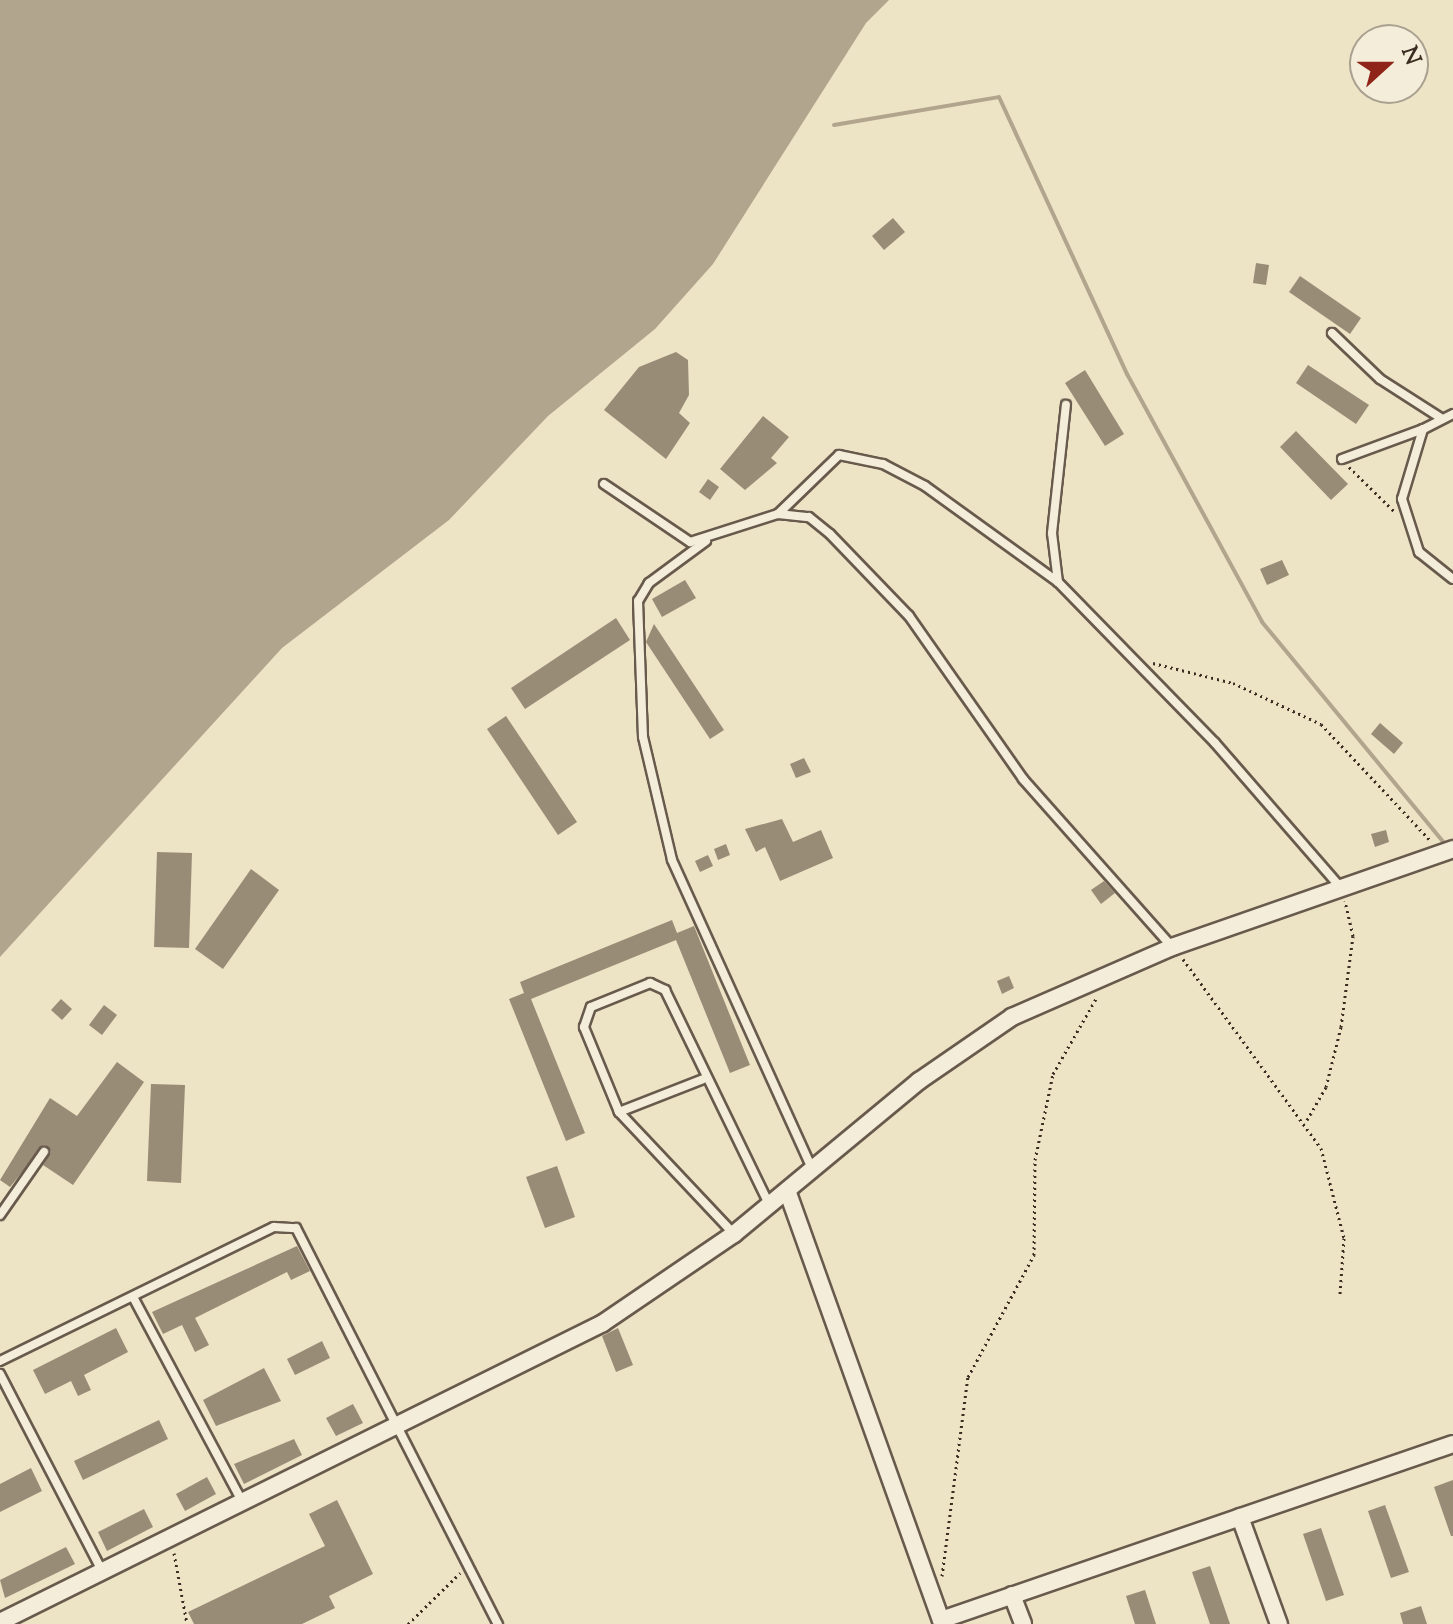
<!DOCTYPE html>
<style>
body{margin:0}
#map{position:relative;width:1453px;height:1624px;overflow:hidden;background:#ede3c5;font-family:"Sorts Mill Goudy",serif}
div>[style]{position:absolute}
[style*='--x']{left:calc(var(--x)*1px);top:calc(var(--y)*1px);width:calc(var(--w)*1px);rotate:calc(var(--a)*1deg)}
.water>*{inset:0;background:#b1a58e}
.stream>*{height:4px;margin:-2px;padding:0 2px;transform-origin:2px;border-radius:2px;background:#b1a58e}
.building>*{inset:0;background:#988c77}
.path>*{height:3px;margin-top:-1.5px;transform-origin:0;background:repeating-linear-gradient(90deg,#3c2d23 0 2px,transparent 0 6px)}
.roads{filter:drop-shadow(2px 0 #685a4c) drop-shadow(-2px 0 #685a4c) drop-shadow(0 2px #685a4c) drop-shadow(0 -2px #685a4c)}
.service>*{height:8px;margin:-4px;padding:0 4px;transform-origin:4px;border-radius:4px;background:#f3edd9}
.minor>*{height:16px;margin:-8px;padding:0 8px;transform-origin:8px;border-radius:8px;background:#f3edd9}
span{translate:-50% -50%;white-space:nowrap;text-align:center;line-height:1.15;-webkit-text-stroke:6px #f3edd9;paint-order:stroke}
.north{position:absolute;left:1349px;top:24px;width:80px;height:80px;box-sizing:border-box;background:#f3edd9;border:2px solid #aaa090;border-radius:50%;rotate:69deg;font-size:22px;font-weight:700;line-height:32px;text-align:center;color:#3c2d23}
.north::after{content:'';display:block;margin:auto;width:28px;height:36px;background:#8f2418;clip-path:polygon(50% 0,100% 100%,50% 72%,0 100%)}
</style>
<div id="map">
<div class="water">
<div style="clip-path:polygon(0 0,889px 0,866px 23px,713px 264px,655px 329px,548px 416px,449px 520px,282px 648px,0 957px)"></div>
</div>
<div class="stream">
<div style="--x:834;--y:125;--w:167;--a:-9.6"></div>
<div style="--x:999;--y:97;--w:305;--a:65.2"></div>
<div style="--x:1127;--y:374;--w:282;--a:61.4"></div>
<div style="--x:1262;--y:622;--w:289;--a:50.5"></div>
</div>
<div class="building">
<div style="clip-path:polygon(893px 218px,905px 232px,884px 250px,872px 236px)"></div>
<div style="clip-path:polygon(1256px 263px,1269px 265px,1266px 285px,1253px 283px)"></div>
<div style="clip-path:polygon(1300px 276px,1361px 318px,1350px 334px,1289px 292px)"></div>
<div style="clip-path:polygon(676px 352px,688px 360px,689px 395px,679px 413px,690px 423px,666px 459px,604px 410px,639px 367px)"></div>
<div style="clip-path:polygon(1308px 365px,1369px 405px,1356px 424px,1296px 383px)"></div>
<div style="clip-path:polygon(1085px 370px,1124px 434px,1105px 446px,1065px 383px)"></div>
<div style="clip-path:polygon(763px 416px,789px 437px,771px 458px,777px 463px,745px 490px,720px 469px)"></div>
<div style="clip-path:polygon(1296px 431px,1348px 484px,1331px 500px,1280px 447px)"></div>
<div style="clip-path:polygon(708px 479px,719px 487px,710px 500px,699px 492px)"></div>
<div style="clip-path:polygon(1282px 560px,1289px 575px,1267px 585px,1260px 569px)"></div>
<div style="clip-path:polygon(685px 580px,696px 598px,662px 617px,652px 599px)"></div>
<div style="clip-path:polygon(616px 618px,630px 640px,525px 709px,511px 688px)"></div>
<div style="clip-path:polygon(654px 624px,724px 730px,710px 739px,646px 642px)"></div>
<div style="clip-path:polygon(506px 716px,577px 822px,558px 835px,487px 729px)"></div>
<div style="clip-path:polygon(1380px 723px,1403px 743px,1394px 754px,1371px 734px)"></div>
<div style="clip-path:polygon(804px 758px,811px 772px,796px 778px,790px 764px)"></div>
<div style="clip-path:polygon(782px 819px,793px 842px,821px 830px,833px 858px,780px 881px,765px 847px,756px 852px,745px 829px)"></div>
<div style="clip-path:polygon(1386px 830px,1389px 842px,1375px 847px,1371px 834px)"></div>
<div style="clip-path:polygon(726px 844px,730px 855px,718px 860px,714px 849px)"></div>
<div style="clip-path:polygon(157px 852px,192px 853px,189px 948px,154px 947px)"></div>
<div style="clip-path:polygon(708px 855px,713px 866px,700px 872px,695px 861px)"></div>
<div style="clip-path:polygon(251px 869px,279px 890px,223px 969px,195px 949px)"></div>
<div style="clip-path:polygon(1104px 881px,1115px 893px,1101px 904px,1091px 890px)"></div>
<div style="clip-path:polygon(672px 920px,677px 933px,694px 926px,750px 1065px,730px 1073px,676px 940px,531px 999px,585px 1133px,566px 1141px,509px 999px,524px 993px,520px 982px)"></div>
<div style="clip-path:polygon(1009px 976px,1014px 988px,1002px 994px,997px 981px)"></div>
<div style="clip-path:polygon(61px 999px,72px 1009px,62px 1020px,51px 1010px)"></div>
<div style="clip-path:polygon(104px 1005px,117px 1015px,102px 1035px,89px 1025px)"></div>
<div style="clip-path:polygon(117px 1062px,144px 1082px,73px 1185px,43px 1165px,51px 1152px,44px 1145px,10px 1187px,0 1180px,50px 1098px,77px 1116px)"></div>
<div style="clip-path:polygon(151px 1084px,185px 1085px,181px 1183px,147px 1181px)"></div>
<div style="clip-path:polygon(557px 1166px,575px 1217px,545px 1228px,526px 1177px)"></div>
<div style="clip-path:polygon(297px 1246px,310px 1271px,291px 1280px,287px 1272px,195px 1318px,209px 1345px,195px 1352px,182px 1325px,163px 1334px,152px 1312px)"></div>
<div style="clip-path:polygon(116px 1328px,128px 1352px,84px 1375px,91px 1390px,78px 1396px,71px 1381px,45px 1394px,33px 1370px)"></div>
<div style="clip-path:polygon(618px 1328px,633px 1365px,616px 1372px,602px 1336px)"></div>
<div style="clip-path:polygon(322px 1341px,330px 1358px,295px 1375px,287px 1359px)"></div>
<div style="clip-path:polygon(264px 1368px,281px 1401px,216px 1426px,203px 1400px)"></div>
<div style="clip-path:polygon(353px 1404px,363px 1423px,336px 1436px,326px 1418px)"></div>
<div style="clip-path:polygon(159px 1420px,168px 1439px,83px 1480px,74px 1461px)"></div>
<div style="clip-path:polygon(294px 1439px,302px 1455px,244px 1484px,234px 1464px)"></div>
<div style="clip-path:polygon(31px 1468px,42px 1491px,0 1512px,0 1484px)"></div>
<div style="clip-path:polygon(207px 1477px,216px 1494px,185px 1511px,176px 1494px)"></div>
<div style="clip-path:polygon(1453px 1480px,1453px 1536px,1451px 1536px,1434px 1487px)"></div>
<div style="clip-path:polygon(337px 1500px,373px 1574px,329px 1596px,335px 1608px,302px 1624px,194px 1624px,188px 1612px,325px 1546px,309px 1514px)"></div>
<div style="clip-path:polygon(1385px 1505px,1409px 1572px,1391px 1578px,1368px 1511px)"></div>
<div style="clip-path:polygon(144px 1509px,153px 1527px,107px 1551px,98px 1532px)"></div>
<div style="clip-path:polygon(1321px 1528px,1344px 1595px,1326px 1601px,1303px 1534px)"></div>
<div style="clip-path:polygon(66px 1547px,75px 1564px,5px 1598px,0 1580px)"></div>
<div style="clip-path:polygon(1210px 1566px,1230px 1624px,1210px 1624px,1192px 1572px)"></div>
<div style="clip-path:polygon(1145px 1590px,1156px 1624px,1135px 1624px,1126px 1596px)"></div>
<div style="clip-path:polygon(1421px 1606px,1427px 1624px,1403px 1624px,1400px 1613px)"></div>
</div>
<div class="path">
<div style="--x:1349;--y:467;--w:64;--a:44.4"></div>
<div style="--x:1153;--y:663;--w:82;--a:14"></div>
<div style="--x:1233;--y:683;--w:97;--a:25"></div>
<div style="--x:1321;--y:724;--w:161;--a:46.8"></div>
<div style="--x:1183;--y:959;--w:234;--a:53.9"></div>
<div style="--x:1321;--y:1148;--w:93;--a:75.7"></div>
<div style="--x:1344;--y:1238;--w:56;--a:94.1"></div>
<div style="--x:1307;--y:1120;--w:38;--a:-60"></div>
<div style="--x:1326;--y:1087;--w:62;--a:-76"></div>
<div style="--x:1341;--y:1027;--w:92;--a:-82.5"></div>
<div style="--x:1353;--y:936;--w:36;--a:-103"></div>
<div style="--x:174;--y:1553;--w:72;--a:79.6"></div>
<div style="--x:942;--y:1576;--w:201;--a:-82.6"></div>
<div style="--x:968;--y:1377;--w:139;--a:-61.6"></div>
<div style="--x:1034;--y:1255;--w:95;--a:-89.4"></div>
<div style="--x:1035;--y:1160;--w:88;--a:-78.2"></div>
<div style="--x:1053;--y:1074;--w:89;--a:-60.3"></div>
<div style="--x:408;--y:1624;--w:73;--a:-44.4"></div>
</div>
<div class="roads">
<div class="service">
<div style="--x:1332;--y:333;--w:66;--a:43.8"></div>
<div style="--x:1380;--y:379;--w:72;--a:32.6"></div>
<div style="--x:1453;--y:414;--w:34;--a:153"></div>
<div style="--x:1423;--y:429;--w:73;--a:106.7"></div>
<div style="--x:1402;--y:499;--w:56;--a:72.2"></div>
<div style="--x:1419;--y:552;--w:43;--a:38.5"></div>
<div style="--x:1342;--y:459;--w:86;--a:-20.3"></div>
<div style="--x:604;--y:484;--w:104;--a:34"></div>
<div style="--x:690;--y:542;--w:92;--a:-17.7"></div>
<div style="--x:778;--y:514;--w:31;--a:6"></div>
<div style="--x:809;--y:517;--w:27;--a:39"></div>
<div style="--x:830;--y:534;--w:114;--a:46.1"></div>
<div style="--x:909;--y:616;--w:199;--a:55"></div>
<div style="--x:1023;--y:779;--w:225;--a:48.4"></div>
<div style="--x:778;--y:514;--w:85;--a:-44"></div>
<div style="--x:839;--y:455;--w:45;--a:11.6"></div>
<div style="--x:883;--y:464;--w:47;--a:27.6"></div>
<div style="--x:925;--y:486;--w:164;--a:35.8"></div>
<div style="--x:1058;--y:582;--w:225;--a:45.7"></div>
<div style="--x:1215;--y:743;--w:194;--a:49"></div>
<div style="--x:706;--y:541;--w:71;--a:143.6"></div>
<div style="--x:649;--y:583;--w:21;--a:121"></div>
<div style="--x:638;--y:601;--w:136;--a:87.9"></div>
<div style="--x:643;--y:737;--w:126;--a:76.7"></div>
<div style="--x:672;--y:860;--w:339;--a:65.6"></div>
<div style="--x:1058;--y:582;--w:49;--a:-97"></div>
<div style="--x:1052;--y:533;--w:129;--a:-83.8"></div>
<div style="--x:619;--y:1112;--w:90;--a:-21.4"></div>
<div style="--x:0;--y:1215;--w:77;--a:-55.1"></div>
<div style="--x:734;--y:1234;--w:168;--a:-133.3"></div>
<div style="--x:619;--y:1112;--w:92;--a:-112.4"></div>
<div style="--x:584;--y:1027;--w:21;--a:-71"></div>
<div style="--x:591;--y:1007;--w:64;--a:-22.1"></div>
<div style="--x:650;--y:983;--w:17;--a:25"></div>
<div style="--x:665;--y:990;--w:238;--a:64.1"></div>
<div style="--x:133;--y:1297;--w:231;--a:61.9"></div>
<div style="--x:0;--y:1361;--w:305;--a:-26.1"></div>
<div style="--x:274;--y:1227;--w:22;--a:3"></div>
<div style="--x:296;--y:1228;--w:445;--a:63"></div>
<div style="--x:0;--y:1374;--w:222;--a:62.6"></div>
</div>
<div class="minor">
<div style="--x:788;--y:1193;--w:458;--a:70.3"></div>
<div style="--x:1240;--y:1517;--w:114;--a:70"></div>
<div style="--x:1012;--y:1595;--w:31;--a:69"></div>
<div style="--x:941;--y:1620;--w:541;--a:-18.97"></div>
<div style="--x:0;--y:1622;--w:673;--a:-26.37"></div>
<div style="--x:603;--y:1323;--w:158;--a:-34.2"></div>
<div style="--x:734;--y:1234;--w:240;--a:-39.6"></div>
<div style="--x:919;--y:1081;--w:113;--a:-34.5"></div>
<div style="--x:1012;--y:1017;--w:175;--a:-23.6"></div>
<div style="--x:1172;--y:947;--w:298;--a:-19.2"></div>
</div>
</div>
<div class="north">N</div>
</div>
